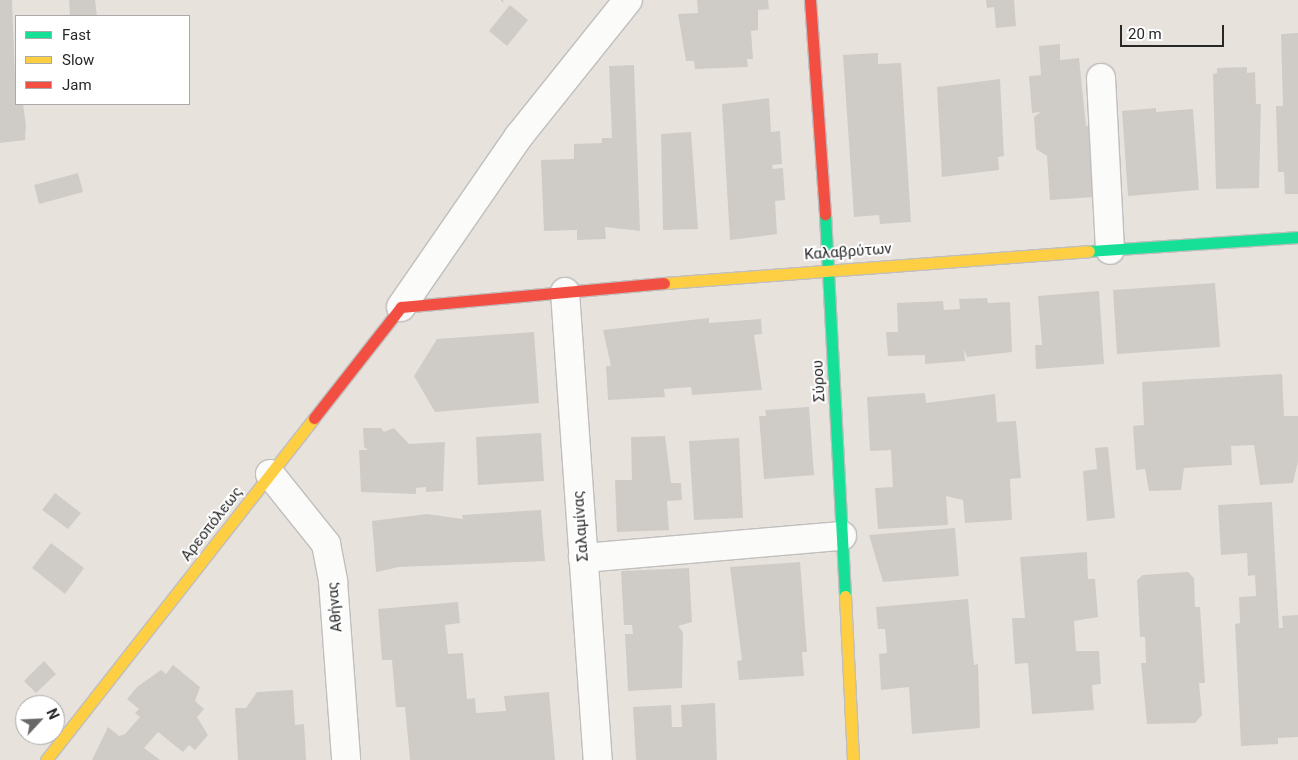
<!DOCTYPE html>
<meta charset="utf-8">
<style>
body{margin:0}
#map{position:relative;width:1298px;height:760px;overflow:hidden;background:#e7e2dc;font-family:Roboto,sans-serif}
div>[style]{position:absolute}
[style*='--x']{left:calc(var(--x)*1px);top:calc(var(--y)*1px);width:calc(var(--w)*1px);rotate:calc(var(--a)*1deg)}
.building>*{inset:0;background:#cfccc8}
.path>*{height:3px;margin-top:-1.5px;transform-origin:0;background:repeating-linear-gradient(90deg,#c2c2c1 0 4px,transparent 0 6.5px)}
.roads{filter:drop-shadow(1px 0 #c0bebe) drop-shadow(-1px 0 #c0bebe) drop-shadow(0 1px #c0bebe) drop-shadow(0 -1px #c0bebe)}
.street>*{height:28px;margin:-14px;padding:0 14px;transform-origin:14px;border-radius:14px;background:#fbfbfa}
.fast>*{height:11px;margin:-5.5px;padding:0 5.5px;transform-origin:5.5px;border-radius:5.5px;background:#16e098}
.slow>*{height:11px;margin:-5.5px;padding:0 5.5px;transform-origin:5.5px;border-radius:5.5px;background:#ffcf43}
.jam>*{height:11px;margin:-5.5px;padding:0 5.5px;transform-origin:5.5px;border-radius:5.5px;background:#f24e42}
span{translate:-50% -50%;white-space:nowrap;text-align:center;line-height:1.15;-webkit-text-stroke:4px #fff;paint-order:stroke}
.street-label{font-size:15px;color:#272727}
.legend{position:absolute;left:15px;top:15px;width:175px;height:90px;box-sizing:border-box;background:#fff;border:1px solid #a9a9a9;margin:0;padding:6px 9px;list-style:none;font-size:15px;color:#272727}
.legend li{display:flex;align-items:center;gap:10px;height:25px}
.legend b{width:25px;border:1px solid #a9a9a9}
.north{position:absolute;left:15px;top:695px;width:50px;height:50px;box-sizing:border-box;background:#fff;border:1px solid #a9a9a9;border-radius:50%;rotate:65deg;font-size:14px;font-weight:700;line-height:20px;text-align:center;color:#272727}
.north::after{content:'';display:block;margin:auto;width:18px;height:22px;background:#6a6866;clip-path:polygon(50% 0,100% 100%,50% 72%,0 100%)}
.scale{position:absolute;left:1120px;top:25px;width:104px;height:22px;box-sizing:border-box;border:2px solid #272727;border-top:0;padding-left:6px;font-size:15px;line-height:18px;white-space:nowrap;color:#272727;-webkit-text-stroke:4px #fff;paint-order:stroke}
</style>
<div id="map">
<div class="building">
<div style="clip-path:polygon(0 0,12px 0,16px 104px,23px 104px,26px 125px,25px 140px,0 143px)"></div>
<div style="clip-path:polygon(69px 0,95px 0,97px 16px,70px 16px)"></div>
<div style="clip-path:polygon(697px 0,768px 0,769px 9px,758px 10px,758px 30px,751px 31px,753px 59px,747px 59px,748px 67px,695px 69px,694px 61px,686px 61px,678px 14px,698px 13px)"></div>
<div style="clip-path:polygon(986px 0,1014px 0,1016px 26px,996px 28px,994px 7px,987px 8px)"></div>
<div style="clip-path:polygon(510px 5px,528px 20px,507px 46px,489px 31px)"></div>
<div style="clip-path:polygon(1298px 33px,1298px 194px,1285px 194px,1284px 172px,1278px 172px,1276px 106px,1283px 106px,1281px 34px)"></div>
<div style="clip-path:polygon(1060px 44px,1060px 60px,1079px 58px,1086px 126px,1099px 125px,1095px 145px,1089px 146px,1095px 197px,1050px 200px,1047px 156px,1036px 149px,1034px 117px,1041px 112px,1032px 113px,1029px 76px,1041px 75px,1039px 46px)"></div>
<div style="clip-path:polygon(878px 53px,878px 64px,901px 63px,911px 222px,880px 224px,879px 215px,854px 217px,843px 55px)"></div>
<div style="clip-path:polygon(634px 65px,640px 231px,605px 227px,606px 239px,577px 240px,577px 230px,544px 231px,541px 160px,574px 159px,574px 144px,602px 143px,602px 138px,612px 138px,609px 66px)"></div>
<div style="clip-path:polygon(1247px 67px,1247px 73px,1255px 72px,1256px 104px,1261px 104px,1259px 188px,1216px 189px,1213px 74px,1217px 73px,1217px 68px)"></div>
<div style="clip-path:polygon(1000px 79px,1004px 156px,998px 157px,999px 170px,942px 177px,937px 87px)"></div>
<div style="clip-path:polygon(769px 98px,771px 132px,780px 131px,782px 164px,772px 165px,773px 169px,783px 168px,785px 200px,775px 201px,777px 234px,730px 240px,722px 104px)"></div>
<div style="clip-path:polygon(1156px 108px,1156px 112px,1193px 109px,1199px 190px,1128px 196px,1122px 111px)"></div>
<div style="clip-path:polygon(691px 132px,698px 229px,663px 230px,661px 134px)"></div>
<div style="clip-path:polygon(78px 173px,83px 192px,39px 204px,34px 185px)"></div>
<div style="clip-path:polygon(1215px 283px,1220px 347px,1117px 354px,1113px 290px)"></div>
<div style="clip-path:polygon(1099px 291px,1104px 364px,1036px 369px,1035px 345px,1042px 345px,1038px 296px)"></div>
<div style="clip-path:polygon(987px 298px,988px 303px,1010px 302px,1012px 352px,967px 357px,964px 349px,965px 361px,925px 364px,925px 355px,888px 356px,886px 332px,898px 332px,897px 303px,943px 301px,944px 310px,960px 309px,959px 299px)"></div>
<div style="clip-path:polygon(709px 318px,709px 323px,761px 319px,762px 334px,754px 335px,762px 390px,692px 395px,691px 387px,664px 389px,665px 397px,608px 400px,606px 366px,611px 366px,603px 330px)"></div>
<div style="clip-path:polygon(534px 332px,539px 403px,435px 412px,414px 376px,437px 339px)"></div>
<div style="clip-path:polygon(1282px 374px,1284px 416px,1298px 416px,1298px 461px,1293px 483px,1260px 485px,1254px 445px,1231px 446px,1232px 465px,1184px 468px,1181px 490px,1149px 491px,1145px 469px,1136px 470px,1133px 426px,1144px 425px,1142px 382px)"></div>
<div style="clip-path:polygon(925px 393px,926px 403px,995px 394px,997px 422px,1016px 421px,1021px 478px,1010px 479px,1012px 520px,965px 523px,963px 500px,946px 496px,948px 525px,878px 529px,875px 488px,893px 487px,891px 450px,870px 451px,867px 397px)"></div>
<div style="clip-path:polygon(809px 407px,814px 475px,764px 479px,759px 416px,766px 416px,765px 410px)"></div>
<div style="clip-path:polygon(363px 428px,381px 428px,384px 432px,394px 428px,409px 444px,445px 442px,443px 491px,426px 492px,426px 487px,416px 488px,416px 494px,361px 492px,359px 450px,368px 450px,364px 447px)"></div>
<div style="clip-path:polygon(541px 433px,544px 481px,478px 485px,476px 437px)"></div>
<div style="clip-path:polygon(665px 436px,671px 483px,681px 483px,682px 500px,667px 501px,669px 530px,617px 532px,615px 480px,632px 480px,631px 437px)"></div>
<div style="clip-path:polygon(739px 438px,743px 518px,694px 520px,689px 441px)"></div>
<div style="clip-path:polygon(1108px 447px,1115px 518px,1087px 521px,1083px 471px,1097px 469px,1095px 448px)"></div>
<div style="clip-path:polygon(55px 493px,81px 513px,68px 529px,42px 510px)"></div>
<div style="clip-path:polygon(1272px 502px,1279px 628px,1283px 628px,1282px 616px,1298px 615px,1298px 737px,1278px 738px,1278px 744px,1241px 746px,1235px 624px,1240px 623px,1239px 597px,1256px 596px,1255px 575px,1248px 576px,1247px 553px,1221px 555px,1218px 505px)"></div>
<div style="clip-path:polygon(541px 510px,545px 561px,399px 567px,376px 572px,372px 521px,427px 514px,463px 519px,462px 515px)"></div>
<div style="clip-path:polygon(955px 528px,959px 576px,883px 582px,869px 535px)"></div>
<div style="clip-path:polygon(51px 543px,84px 568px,65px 594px,32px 568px)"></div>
<div style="clip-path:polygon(1087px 552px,1088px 579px,1095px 579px,1098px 617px,1074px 621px,1076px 651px,1099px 651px,1101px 684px,1092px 685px,1094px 710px,1032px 714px,1028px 663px,1015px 664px,1012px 618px,1025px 618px,1020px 557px)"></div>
<div style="clip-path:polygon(800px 562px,807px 652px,802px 652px,804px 676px,739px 680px,737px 661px,742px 660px,730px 567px)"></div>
<div style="clip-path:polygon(689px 568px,692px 622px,678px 626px,683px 632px,682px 688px,628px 691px,625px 634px,633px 634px,632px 625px,624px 625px,621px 571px)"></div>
<div style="clip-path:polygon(1188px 572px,1194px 578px,1195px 607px,1200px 607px,1205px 683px,1199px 683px,1202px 715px,1195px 723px,1147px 724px,1141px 663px,1146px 663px,1145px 637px,1140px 637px,1137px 580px,1143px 575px)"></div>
<div style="clip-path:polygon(968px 599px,974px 665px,978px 664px,980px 728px,912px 734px,909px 687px,881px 690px,879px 654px,887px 653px,885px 629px,878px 629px,876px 607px)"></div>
<div style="clip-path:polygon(458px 602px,460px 623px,445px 625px,448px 654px,463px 653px,467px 699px,475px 698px,476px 713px,506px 711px,504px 696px,549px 692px,555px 760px,410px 760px,405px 707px,396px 707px,392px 660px,382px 660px,378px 609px)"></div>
<div style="clip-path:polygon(44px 661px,56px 674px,36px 693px,24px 681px)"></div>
<div style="clip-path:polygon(173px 665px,200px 687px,195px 701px,204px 709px,197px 717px,208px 735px,195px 750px,189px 745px,183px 752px,158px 732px,144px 748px,160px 760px,92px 760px,108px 727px,119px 736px,125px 734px,140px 717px,135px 713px,139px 709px,127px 699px,137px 687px,161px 670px,166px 674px)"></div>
<div style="clip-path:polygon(293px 690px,295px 725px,304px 724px,306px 760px,238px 760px,235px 708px,246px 708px,257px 692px)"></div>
<div style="clip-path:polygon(715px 703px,717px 760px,636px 760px,633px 707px,671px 705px,672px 727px,682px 727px,681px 705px)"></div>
</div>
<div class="path">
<div style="--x:502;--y:1;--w:1;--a:-45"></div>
</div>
<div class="roads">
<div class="street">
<div style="--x:1101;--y:78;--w:172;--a:87"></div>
<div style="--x:565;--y:292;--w:469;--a:86"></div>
<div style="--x:401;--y:307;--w:208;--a:-55.4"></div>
<div style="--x:519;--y:136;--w:174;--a:-51.3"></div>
<div style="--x:270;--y:474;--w:90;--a:51.3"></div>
<div style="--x:326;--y:544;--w:38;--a:79"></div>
<div style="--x:333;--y:581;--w:179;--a:85.8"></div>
<div style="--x:583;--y:558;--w:260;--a:-4.9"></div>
</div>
<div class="fast">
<div style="--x:825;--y:214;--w:383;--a:87"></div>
<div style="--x:1089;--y:251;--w:209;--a:-3.8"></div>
</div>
<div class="slow">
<div style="--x:664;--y:283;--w:426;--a:-4.3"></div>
<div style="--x:845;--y:596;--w:164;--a:87.2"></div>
<div style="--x:46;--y:760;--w:434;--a:-51.9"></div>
</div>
<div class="jam">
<div style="--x:810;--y:0;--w:215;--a:86"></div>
<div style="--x:314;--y:418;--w:141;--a:-51.9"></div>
<div style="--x:401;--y:307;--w:264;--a:-5.2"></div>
</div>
</div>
<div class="street-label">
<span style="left:848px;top:252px;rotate:-4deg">Καλαβρύτων</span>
<span style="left:819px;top:381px;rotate:-93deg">Σύρου</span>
<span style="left:212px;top:524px;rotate:-52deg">Αρεοπόλεως</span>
<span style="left:581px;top:526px;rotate:-94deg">Σαλαμίνας</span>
<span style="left:335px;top:607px;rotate:-95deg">Αθήνας</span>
</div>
<ul class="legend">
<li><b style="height:6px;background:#16e098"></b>Fast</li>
<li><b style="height:6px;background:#ffcf43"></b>Slow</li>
<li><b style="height:6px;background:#f24e42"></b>Jam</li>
</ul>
<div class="north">N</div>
<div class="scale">20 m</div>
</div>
